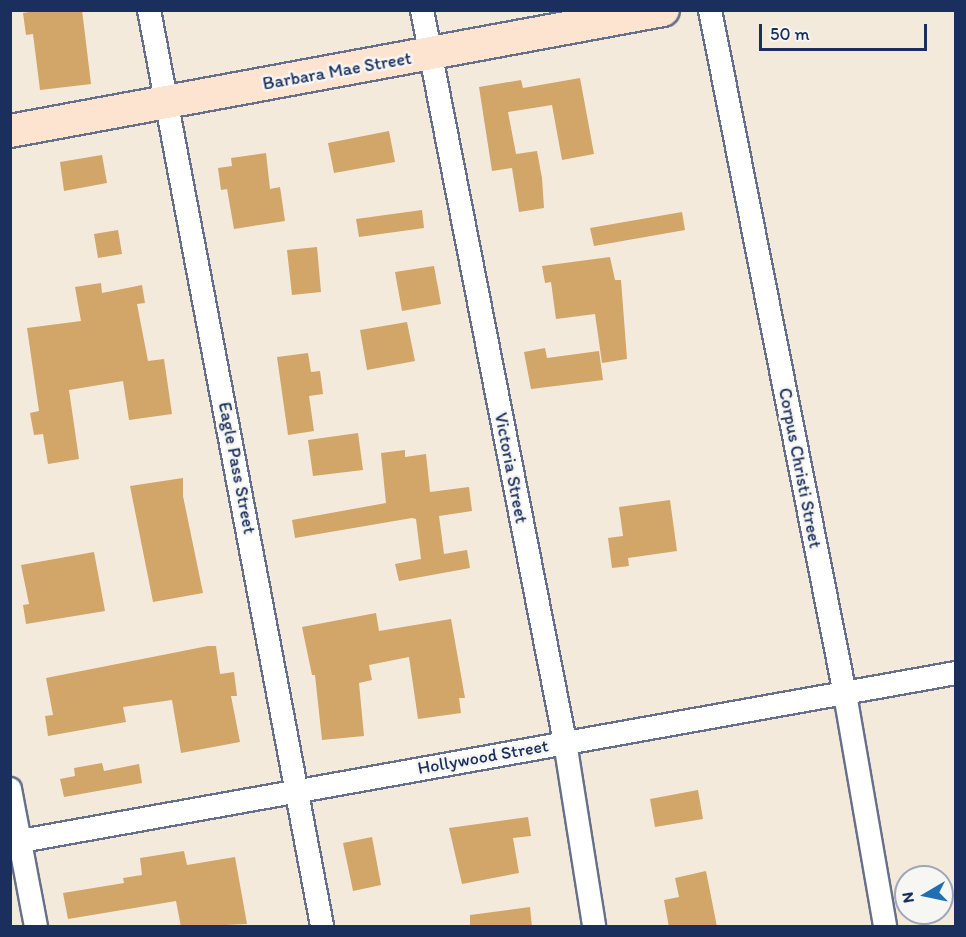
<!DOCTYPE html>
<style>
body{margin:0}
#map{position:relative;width:966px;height:937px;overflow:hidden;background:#f4eadb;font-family:Itim,sans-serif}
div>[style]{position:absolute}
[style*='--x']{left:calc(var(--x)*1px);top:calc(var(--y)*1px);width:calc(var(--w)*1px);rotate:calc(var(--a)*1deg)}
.building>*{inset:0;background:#d2a569}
.roads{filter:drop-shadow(2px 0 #67708a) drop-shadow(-2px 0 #67708a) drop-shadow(0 2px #67708a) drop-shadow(0 -2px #67708a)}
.street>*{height:22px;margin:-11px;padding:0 11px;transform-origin:11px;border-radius:11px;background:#fff}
.secondary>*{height:32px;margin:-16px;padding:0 16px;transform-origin:16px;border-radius:16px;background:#fde4d1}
span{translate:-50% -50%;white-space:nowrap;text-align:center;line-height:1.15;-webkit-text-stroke:5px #f6f6f2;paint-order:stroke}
.street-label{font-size:18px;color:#1b2f5e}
.frame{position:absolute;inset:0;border:12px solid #1b2f5e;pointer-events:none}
.north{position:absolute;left:894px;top:865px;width:60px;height:60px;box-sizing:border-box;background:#f6f6f2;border:2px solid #9ea6b7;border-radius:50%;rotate:261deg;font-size:16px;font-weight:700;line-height:24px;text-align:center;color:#1b2f5e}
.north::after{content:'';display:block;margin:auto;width:21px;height:27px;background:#1f6fb2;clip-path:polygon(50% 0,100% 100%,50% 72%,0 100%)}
.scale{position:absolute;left:759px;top:24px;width:168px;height:27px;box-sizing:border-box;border:3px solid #1b2f5e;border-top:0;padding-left:8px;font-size:18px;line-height:21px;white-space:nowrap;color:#1b2f5e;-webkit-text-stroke:4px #f6f6f2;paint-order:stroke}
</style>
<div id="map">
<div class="building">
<div style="clip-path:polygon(41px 10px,82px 10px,91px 84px,40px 90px,33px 34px,26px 35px,23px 13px)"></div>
<div style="clip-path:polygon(580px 78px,594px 154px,562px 160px,552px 105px,508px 112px,516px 154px,537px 151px,542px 178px,544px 208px,519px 212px,512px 168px,492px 171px,479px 87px,521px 80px,523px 88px)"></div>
<div style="clip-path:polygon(389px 131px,395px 162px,334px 173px,328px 143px)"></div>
<div style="clip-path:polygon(266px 153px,270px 189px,280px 187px,285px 221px,234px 229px,227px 189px,221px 190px,218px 168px,232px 166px,231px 158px)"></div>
<div style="clip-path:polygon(102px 155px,107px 183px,64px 191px,60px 162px)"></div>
<div style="clip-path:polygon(422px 210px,424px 228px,359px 237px,356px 219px)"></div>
<div style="clip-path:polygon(682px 212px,685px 230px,594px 246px,590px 228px)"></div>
<div style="clip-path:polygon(118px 230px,122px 254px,98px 258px,94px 234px)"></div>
<div style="clip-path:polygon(317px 247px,321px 292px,292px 295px,287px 250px)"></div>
<div style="clip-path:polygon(610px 257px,615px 280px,621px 280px,627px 359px,602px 363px,595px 314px,556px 319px,551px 282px,545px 283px,542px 266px)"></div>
<div style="clip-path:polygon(434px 266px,441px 304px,402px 311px,395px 272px)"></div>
<div style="clip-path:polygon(101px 283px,102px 293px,142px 285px,145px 303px,137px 304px,148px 361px,164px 359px,172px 414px,129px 420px,123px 381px,69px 390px,79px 459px,48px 464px,43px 434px,34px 435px,30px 413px,39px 411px,27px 328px,81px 321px,75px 287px)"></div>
<div style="clip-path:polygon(407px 322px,415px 361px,367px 370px,360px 330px)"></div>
<div style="clip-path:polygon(545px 348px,547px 358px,599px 351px,603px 380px,531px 389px,524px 352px)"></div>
<div style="clip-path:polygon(308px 353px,311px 372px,320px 371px,323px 394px,309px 396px,314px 431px,288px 435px,277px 357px)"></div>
<div style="clip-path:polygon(358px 433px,363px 470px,313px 476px,308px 440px)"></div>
<div style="clip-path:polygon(405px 450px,405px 457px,426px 454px,430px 492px,469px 487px,472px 511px,439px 516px,444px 554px,467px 550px,470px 568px,399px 581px,395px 564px,421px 559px,416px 519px,412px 518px,295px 538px,292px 520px,386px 503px,381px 453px)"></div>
<div style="clip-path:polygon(183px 478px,183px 496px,203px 593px,153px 602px,130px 486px)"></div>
<div style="clip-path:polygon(670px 500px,677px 551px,628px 558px,629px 566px,612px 568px,608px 538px,623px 536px,619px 507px)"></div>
<div style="clip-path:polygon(94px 552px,105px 611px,26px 624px,23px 605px,29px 604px,21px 565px)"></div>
<div style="clip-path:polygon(376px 613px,379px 631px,451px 619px,465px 698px,459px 698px,461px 713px,418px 719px,409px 657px,369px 665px,372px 680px,359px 683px,364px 736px,322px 740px,315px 675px,312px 675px,302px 627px)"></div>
<div style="clip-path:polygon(208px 646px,216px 646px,220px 674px,234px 672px,237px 696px,231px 696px,240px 742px,181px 753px,172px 700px,123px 707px,126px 722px,48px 736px,45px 716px,53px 715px,46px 678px)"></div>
<div style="clip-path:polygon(102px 763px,104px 771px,139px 764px,142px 783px,64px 797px,60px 779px,75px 776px,74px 768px)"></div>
<div style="clip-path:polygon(698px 790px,703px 819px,655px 827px,650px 799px)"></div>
<div style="clip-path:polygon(528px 817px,531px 836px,513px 838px,519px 873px,462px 884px,449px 828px)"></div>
<div style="clip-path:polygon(372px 837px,381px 885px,353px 891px,343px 843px)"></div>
<div style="clip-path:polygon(184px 851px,187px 865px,235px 857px,247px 924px,181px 927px,176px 901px,68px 919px,63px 893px,124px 883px,123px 878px,142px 875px,140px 858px)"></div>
<div style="clip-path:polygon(706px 871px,717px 927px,669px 927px,664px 900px,679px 897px,675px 878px)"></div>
<div style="clip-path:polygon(530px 907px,532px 927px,470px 927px,470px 915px)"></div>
</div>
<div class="roads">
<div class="street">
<div style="--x:149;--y:10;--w:932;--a:79.3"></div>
<div style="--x:422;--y:10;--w:746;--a:78.95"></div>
<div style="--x:565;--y:742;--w:186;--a:81"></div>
<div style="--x:710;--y:10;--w:697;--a:78.84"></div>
<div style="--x:845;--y:694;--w:235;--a:80.2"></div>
<div style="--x:10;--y:789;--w:139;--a:79.3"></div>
<div style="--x:10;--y:843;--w:961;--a:-10.19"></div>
</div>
<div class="secondary">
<div style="--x:10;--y:131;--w:664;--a:-10.5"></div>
</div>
</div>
<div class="street-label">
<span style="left:337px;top:71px;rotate:-10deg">Barbara Mae Street</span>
<span style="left:237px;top:468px;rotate:79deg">Eagle Pass Street</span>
<span style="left:511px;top:468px;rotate:79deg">Victoria Street</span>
<span style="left:800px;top:468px;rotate:79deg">Corpus Christi Street</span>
<span style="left:483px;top:757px;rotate:-10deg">Hollywood Street</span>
</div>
<div class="frame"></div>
<div class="north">N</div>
<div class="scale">50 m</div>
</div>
